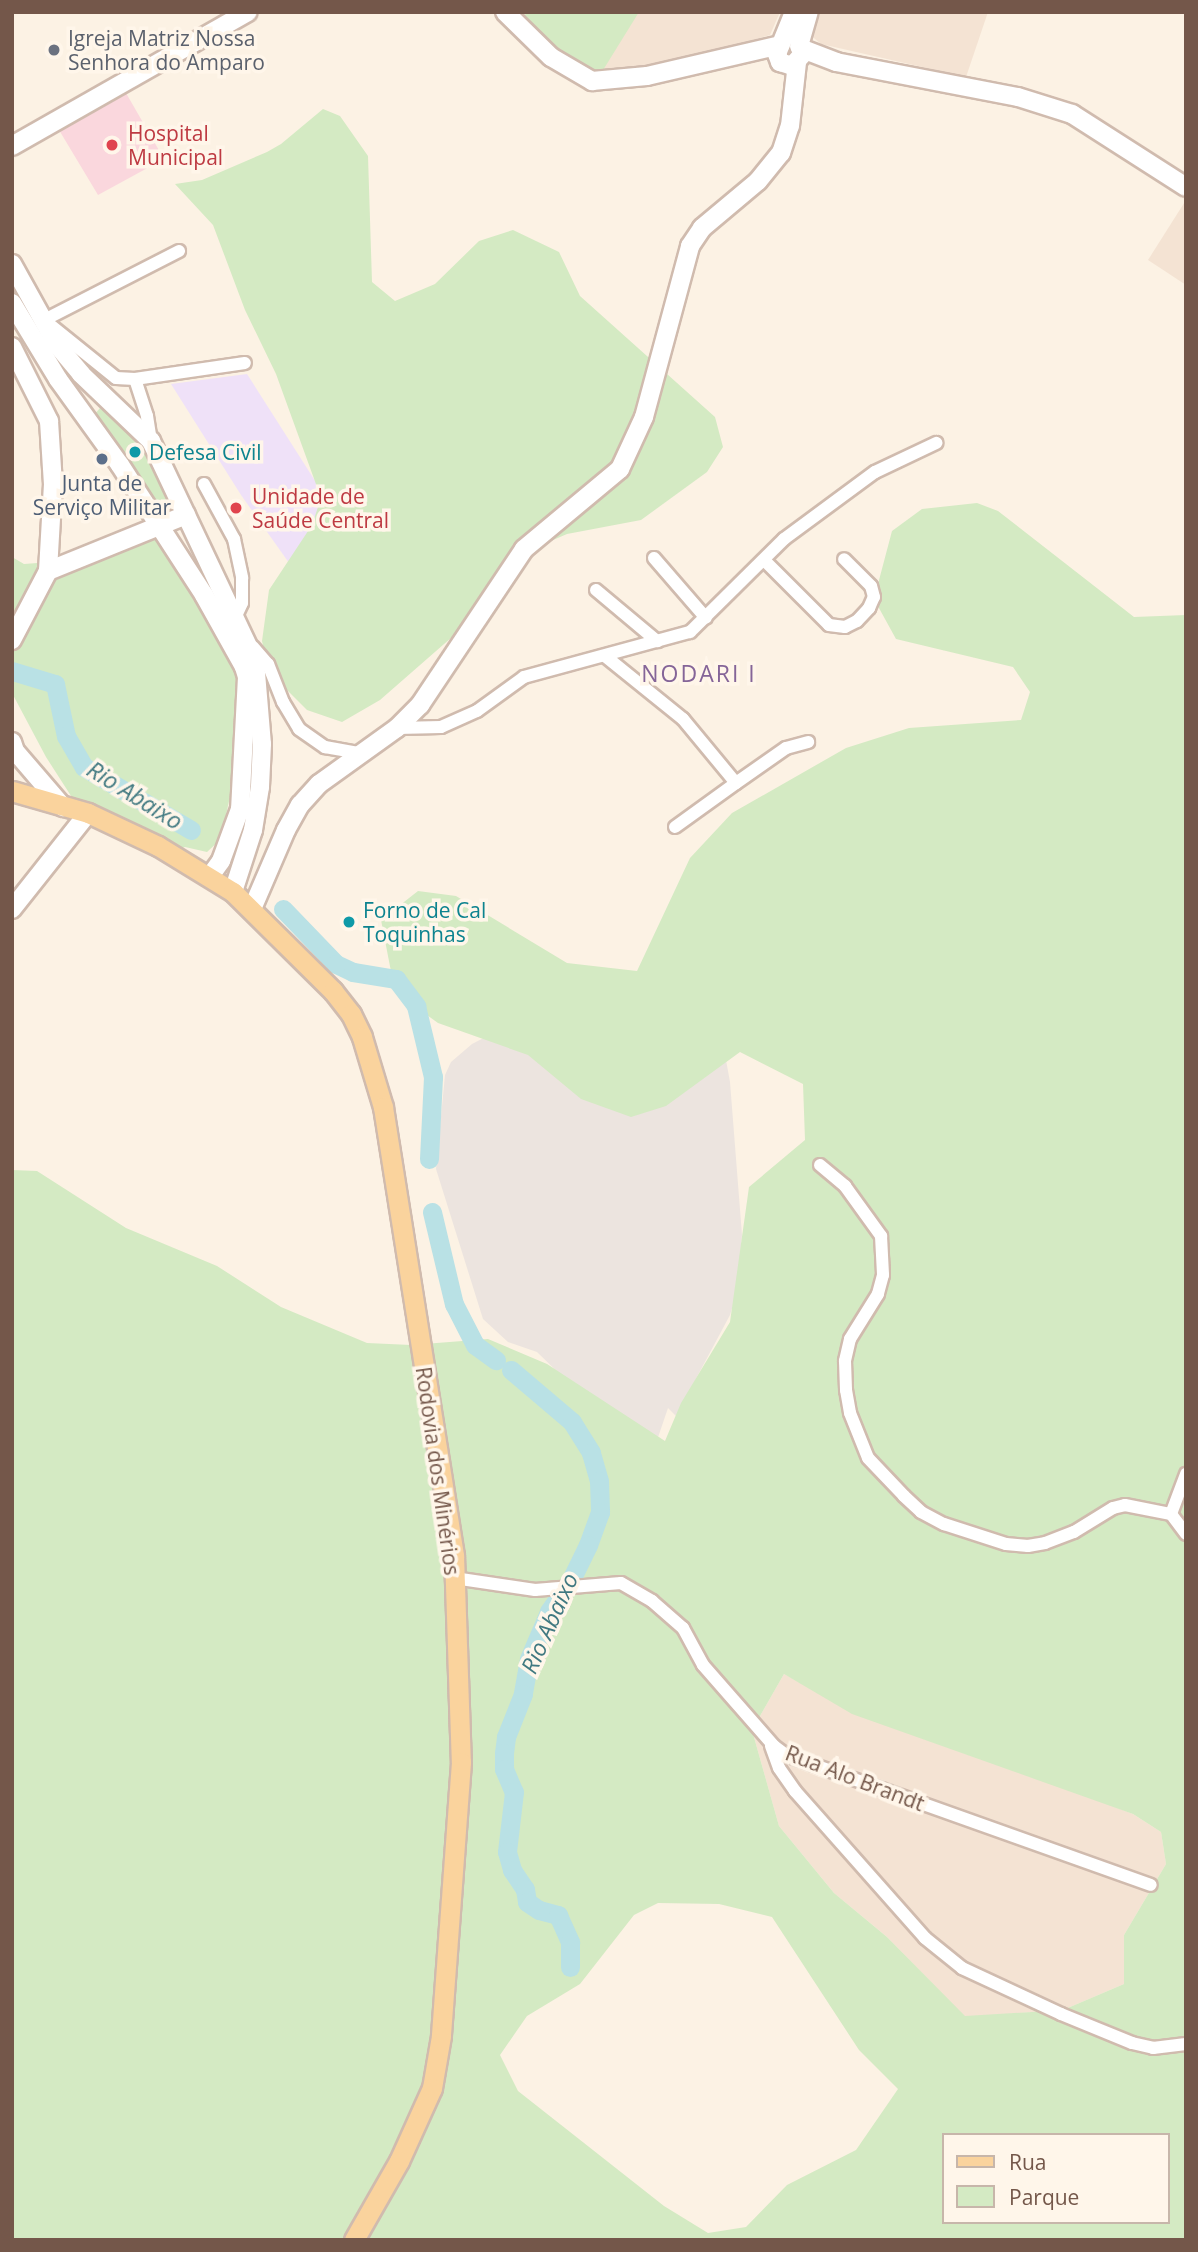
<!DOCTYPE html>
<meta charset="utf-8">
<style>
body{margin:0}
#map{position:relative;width:1198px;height:2252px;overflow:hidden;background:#fcf2e4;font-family:"Open Sans",sans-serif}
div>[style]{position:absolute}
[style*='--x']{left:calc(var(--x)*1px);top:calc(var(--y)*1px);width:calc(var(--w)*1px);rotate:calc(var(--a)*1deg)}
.residential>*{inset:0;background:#f4e3d3}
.industrial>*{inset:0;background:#ece4df}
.education>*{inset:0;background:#efe1f8}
.medical>*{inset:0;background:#fad7dd}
.green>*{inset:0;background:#d4eac3}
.river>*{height:19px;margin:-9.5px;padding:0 9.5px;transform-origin:9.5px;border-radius:9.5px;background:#b9e1e5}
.roads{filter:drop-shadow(2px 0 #d0bbae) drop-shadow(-2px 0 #d0bbae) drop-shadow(0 2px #d0bbae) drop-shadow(0 -2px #d0bbae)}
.street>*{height:12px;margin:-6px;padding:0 6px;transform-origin:6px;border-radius:6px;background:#fff}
.secondary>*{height:18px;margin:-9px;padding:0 9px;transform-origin:9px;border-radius:9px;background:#fff}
.primary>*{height:19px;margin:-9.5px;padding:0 9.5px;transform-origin:9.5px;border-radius:9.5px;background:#fad39d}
.dots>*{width:19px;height:19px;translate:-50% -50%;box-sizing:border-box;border:4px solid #fff6ea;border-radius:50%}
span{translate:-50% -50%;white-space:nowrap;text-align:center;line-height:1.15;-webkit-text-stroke:7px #fff6ea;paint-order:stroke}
.worship-label{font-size:21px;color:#5b616d}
.left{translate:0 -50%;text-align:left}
.health-label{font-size:21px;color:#be3a42}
.culture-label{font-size:21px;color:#0d838f}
.service-label{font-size:21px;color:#4e5e75}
.street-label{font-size:21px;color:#74574a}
.neighbourhood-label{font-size:23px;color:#856598;letter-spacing:2px}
.water-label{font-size:23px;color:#417981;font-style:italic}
.frame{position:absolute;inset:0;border:14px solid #74574a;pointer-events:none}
.legend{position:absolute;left:942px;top:2133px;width:228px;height:91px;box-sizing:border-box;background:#fff6ea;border:2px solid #c7b6aa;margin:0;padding:9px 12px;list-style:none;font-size:21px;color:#74574a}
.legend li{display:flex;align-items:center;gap:14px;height:35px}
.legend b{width:35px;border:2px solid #c7b6aa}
</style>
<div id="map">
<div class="residential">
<div style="clip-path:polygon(493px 12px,780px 12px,770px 35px,708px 53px,600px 75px)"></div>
<div style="clip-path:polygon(815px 12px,988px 12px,966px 77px,821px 44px,808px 33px)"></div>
<div style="clip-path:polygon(1186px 200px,1186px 285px,1148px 260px)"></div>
<div style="clip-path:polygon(784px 1674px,816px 1691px,1133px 1814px,1161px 1832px,1166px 1864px,1124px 1935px,1124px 1984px,1063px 2010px,965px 2017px,887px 1937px,834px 1893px,779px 1826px,752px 1730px)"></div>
</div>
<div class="industrial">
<div style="clip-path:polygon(503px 1028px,726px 1060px,730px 1082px,742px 1235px,738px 1288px,730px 1315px,676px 1416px,668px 1408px,653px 1452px,573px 1387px,537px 1352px,508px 1342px,483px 1319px,436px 1169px,445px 1075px,451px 1062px,472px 1044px)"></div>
</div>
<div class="education">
<div style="clip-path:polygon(247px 374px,356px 545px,299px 577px,241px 495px,171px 384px)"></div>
</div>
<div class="medical">
<div style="clip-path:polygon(126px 93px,164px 159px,98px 195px,59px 130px)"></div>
</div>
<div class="green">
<div style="clip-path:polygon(527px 12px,639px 12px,600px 75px,519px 25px)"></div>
<div style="clip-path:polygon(323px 109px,340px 116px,368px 156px,372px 282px,395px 301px,435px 284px,479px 241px,513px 230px,559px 252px,580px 296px,715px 417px,723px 447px,707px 472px,641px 520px,567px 534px,537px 547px,499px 596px,380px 700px,342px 722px,307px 710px,269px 672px,262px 641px,269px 590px,312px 525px,321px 498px,276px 374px,245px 310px,213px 225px,175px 184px,202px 180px,267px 152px,281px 144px)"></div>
<div style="clip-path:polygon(100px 408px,125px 426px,149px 450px,166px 494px,169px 505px,167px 509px,158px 507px,94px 415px)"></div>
<div style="clip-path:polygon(evenodd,977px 503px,998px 511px,1134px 617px,1186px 615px,1186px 2240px,12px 2240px,12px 1170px,37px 1171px,126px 1228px,217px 1266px,281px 1307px,367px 1343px,411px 1345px,488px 1339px,547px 1364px,665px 1441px,681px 1403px,730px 1322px,749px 1187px,805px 1140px,803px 1084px,740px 1052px,666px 1106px,631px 1117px,581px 1099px,528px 1055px,438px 1023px,395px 992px,381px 920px,418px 891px,456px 896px,567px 963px,637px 971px,690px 858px,732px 813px,846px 748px,909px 728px,1021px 720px,1030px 692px,1013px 667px,896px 639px,874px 599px,892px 531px,922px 509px,977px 503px,784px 1674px,852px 1714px,1133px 1814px,1161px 1832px,1166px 1864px,1124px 1935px,1124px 1984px,1063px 2010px,965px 2016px,887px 1937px,834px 1893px,779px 1826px,752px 1730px,784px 1674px,977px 503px,658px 1903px,719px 1904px,772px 1917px,859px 2050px,898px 2089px,856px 2150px,787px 2185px,746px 2227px,708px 2233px,664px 2206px,518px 2091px,500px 2055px,527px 2016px,580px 1984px,634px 1915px,658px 1903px,977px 503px,944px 2135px,1168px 2135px,1168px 2222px,944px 2222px,944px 2135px)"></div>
<div style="clip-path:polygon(156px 539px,193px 594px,200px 600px,241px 666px,236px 768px,221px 839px,207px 852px,185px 847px,176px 850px,128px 835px,73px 799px,46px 757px,12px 693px,12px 557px,24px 564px,105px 558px)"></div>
</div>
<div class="river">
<div style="--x:12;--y:671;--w:45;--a:16.8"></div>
<div style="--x:55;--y:684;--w:53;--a:78.1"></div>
<div style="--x:66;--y:736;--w:36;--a:60"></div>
<div style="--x:84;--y:767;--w:124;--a:30.5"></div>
<div style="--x:283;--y:909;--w:76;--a:46.1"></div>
<div style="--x:336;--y:964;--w:19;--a:25"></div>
<div style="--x:353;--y:972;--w:44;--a:9.2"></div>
<div style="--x:396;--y:979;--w:34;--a:53"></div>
<div style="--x:416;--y:1006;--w:73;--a:76.5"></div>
<div style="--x:433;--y:1077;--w:82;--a:92.8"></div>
<div style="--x:432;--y:1212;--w:95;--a:76.6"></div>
<div style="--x:454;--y:1304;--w:46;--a:62.9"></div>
<div style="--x:475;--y:1345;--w:26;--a:36"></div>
<div style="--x:511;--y:1370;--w:80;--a:40.4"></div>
<div style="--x:572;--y:1422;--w:36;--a:58"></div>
<div style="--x:591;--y:1453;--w:29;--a:74"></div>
<div style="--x:599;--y:1481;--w:31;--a:88"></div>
<div style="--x:600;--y:1512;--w:35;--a:110"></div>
<div style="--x:588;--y:1545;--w:39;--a:116"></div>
<div style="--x:571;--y:1580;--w:39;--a:125"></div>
<div style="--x:549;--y:1612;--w:51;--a:113.1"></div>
<div style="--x:529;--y:1659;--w:36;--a:100"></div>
<div style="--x:523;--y:1694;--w:46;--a:111.6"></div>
<div style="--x:506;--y:1737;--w:16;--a:97"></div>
<div style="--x:504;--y:1753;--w:16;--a:90"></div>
<div style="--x:504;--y:1769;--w:25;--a:67"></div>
<div style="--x:514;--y:1792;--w:60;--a:96.7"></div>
<div style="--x:507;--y:1852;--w:19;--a:74"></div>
<div style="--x:512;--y:1870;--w:23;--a:56"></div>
<div style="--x:525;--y:1889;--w:13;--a:81"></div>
<div style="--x:527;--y:1902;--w:14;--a:34"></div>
<div style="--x:539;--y:1910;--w:20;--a:15"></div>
<div style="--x:558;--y:1915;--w:30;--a:66"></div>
<div style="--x:570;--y:1942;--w:25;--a:90"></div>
</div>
<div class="roads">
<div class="street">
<div style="--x:179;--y:251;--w:152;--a:152.9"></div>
<div style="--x:44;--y:320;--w:92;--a:38.9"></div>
<div style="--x:116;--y:378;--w:19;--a:3"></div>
<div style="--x:135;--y:379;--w:111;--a:-8.3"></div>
<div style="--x:135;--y:379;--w:39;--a:72"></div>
<div style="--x:147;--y:416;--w:25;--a:81"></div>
<div style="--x:204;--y:484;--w:63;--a:61.4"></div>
<div style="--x:234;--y:539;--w:40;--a:78"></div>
<div style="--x:242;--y:578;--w:25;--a:90"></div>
<div style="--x:242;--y:603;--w:17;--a:115"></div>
<div style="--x:654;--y:558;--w:79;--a:49.1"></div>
<div style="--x:764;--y:560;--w:92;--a:45"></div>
<div style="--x:829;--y:625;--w:16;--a:7"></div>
<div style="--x:845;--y:627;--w:13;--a:-27"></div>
<div style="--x:857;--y:621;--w:18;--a:-47"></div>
<div style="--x:869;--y:608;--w:12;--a:-66"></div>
<div style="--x:874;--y:597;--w:11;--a:-105"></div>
<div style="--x:871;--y:586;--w:38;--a:-135"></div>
<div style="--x:596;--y:590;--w:80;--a:39.9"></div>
<div style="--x:253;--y:647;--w:23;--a:49"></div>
<div style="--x:268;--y:664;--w:41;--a:68.5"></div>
<div style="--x:283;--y:702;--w:31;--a:59"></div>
<div style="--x:299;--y:729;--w:32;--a:35"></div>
<div style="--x:325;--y:747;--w:35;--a:10"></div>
<div style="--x:605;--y:656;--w:100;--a:38.9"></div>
<div style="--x:683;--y:719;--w:83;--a:50.4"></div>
<div style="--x:736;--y:783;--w:61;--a:-35"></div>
<div style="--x:786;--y:748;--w:23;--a:-15"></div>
<div style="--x:397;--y:728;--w:44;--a:-1.3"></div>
<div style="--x:441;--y:727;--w:39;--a:-24"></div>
<div style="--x:477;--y:711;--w:58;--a:-35.9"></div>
<div style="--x:524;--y:677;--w:172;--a:-15.2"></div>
<div style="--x:690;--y:632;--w:132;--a:-44.7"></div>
<div style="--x:784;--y:539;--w:113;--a:-36.4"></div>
<div style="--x:875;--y:472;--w:68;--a:-25.4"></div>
<div style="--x:675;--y:827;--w:75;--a:-35.8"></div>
<div style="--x:820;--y:1165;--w:33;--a:40"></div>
<div style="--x:845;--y:1186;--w:62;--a:54.2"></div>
<div style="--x:881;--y:1236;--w:39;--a:87"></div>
<div style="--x:883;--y:1275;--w:20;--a:105"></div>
<div style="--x:878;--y:1294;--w:53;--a:121.9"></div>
<div style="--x:850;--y:1339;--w:23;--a:103"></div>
<div style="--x:845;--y:1361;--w:29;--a:88"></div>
<div style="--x:846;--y:1390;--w:23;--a:80"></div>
<div style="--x:850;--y:1413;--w:48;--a:68.2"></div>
<div style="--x:868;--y:1458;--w:52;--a:46.5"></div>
<div style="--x:904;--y:1496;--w:23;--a:43"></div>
<div style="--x:921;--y:1512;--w:26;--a:28"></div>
<div style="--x:944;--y:1524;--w:65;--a:17.9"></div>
<div style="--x:1006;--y:1544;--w:22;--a:5"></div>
<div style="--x:1028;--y:1546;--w:17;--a:-10"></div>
<div style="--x:1045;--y:1543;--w:31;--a:-21"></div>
<div style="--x:1074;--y:1532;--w:46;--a:-31.6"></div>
<div style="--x:1113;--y:1508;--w:12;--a:-14"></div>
<div style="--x:1125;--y:1505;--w:47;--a:11.1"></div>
<div style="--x:1171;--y:1514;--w:25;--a:53"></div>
<div style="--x:1171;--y:1514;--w:43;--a:-69.4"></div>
<div style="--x:454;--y:1578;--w:82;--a:8.4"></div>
<div style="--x:535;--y:1590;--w:86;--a:-4.7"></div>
<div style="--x:621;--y:1583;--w:36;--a:30"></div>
<div style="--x:652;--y:1601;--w:41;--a:41.1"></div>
<div style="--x:683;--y:1628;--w:42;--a:61.6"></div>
<div style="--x:703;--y:1665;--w:108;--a:48.8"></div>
<div style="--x:774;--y:1746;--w:15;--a:37"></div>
<div style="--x:786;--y:1755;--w:387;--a:19.6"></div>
<div style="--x:771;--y:1746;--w:23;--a:70"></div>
<div style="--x:779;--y:1768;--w:28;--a:55"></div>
<div style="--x:795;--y:1791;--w:196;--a:48.5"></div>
<div style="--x:925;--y:1938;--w:48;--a:39"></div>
<div style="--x:962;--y:1968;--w:109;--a:24.9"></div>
<div style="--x:1061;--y:2014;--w:77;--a:22.2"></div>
<div style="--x:1132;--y:2043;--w:22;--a:13"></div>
<div style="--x:1153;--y:2048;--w:33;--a:-7"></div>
</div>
<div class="secondary">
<div style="--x:505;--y:12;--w:64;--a:44.4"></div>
<div style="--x:551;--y:57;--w:48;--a:30.3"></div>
<div style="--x:592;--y:81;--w:55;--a:-5.2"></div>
<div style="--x:647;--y:76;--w:137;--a:-13.1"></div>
<div style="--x:794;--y:12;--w:45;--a:112"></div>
<div style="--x:777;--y:54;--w:9;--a:69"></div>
<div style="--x:780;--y:62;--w:13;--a:18"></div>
<div style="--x:792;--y:66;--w:15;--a:-48"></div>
<div style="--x:799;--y:46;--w:35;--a:-74"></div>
<div style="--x:800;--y:48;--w:39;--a:21"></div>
<div style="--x:836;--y:62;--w:185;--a:10.9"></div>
<div style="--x:1018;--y:97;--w:57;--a:17.5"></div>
<div style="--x:1072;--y:114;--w:135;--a:32.6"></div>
<div style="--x:12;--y:146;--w:271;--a:-29.6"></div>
<div style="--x:12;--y:264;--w:93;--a:60.9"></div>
<div style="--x:57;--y:345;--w:38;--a:50"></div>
<div style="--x:81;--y:374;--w:97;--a:43.7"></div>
<div style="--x:151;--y:441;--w:243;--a:64.7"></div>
<div style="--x:255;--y:661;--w:83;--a:85.2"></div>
<div style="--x:262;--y:744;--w:43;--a:92.7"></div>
<div style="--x:260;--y:787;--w:44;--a:99.2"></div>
<div style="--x:253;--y:830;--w:65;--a:107.9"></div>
<div style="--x:12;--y:303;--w:89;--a:58.8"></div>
<div style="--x:58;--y:379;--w:106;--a:54.2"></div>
<div style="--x:120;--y:465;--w:155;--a:57.1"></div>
<div style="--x:204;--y:595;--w:82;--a:60.9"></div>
<div style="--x:244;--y:667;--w:10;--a:73"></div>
<div style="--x:247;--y:677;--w:132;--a:93"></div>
<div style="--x:240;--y:809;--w:55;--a:110.1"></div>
<div style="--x:221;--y:861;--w:19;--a:126"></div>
<div style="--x:12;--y:347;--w:83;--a:63.4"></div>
<div style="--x:49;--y:421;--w:63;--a:86.4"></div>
<div style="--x:53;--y:484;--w:87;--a:93.3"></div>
<div style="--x:48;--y:571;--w:78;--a:117.6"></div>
<div style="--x:48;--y:571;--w:149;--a:-22.1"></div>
<div style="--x:12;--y:742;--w:9;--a:72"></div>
<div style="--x:15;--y:751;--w:74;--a:49.4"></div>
<div style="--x:12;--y:909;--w:122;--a:-51.6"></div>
<div style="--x:252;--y:909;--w:86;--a:-66.7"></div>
<div style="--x:286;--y:830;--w:29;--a:-61"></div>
<div style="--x:300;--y:805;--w:28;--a:-48"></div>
<div style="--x:319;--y:784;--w:96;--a:-35.7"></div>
<div style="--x:397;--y:728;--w:33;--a:-45"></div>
<div style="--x:420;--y:705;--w:187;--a:-56.3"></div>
<div style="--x:524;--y:549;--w:125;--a:-39.8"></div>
<div style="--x:620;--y:469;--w:57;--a:-65.2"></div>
<div style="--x:644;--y:417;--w:177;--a:-74.9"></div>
<div style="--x:690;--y:246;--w:22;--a:-56"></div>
<div style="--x:702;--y:228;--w:73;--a:-40"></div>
<div style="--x:758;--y:181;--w:36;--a:-51"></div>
<div style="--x:781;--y:153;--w:28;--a:-72"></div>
<div style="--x:790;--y:126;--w:63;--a:-83.7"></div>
</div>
<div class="primary">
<div style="--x:12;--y:791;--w:79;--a:16.1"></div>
<div style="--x:88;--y:813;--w:77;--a:25.2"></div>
<div style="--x:158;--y:846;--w:88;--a:31.5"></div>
<div style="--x:233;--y:892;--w:141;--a:44.7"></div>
<div style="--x:333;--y:991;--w:29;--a:52"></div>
<div style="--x:351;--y:1014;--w:25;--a:64"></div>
<div style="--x:362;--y:1037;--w:73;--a:73.3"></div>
<div style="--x:383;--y:1107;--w:454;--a:81"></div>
<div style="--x:454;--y:1555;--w:207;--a:88.1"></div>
<div style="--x:461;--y:1762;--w:275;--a:94.2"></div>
<div style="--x:441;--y:2036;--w:53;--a:99.8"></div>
<div style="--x:432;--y:2088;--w:80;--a:114.3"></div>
<div style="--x:399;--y:2161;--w:91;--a:119.7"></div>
</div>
</div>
<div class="dots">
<div style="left:54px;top:50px;background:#6b7280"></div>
<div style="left:112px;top:145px;background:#e0444e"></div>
<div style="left:135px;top:452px;background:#0f9aa8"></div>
<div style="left:102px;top:459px;background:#5c6f8a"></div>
<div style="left:236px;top:508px;background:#e0444e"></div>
<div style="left:349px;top:922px;background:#0f9aa8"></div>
</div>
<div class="worship-label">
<span class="left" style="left:68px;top:50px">Igreja Matriz Nossa<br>Senhora do Amparo</span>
</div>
<div class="health-label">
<span class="left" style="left:128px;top:145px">Hospital<br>Municipal</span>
<span class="left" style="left:252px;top:508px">Unidade de<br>Saúde Central</span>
</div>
<div class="culture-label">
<span class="left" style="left:149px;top:452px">Defesa Civil</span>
<span class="left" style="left:363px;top:922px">Forno de Cal<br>Toquinhas</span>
</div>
<div class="service-label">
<span style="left:102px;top:495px">Junta de<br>Serviço Militar</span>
</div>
<div class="street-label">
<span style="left:438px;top:1471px;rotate:82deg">Rodovia dos Minérios</span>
<span style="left:855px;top:1778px;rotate:21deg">Rua Alo Brandt</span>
</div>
<div class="neighbourhood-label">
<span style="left:699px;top:673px">NODARI I</span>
</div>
<div class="water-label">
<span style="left:135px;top:795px;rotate:32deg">Rio Abaixo</span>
<span style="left:549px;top:1623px;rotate:-66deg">Rio Abaixo</span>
</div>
<div class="frame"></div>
<ul class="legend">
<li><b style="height:9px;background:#fad39d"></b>Rua</li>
<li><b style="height:19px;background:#d4eac3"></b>Parque</li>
</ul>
</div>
